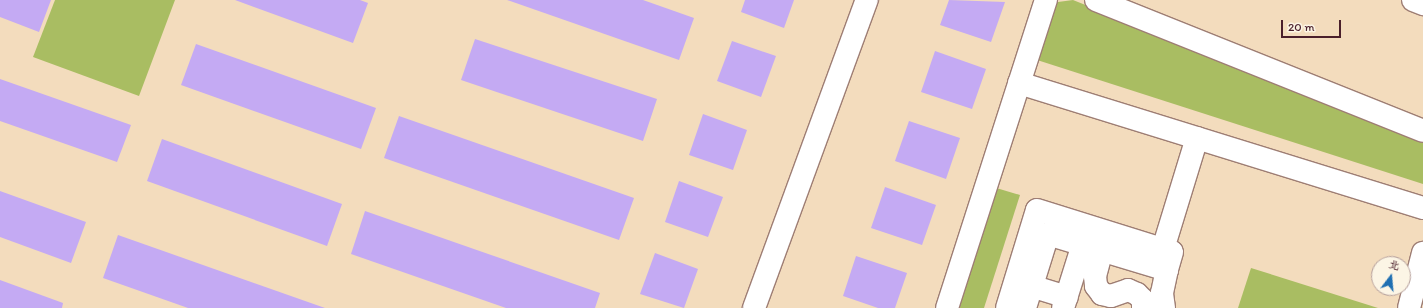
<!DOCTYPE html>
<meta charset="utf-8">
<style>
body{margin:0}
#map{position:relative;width:1423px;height:308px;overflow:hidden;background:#f3dcbd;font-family:Itim,"LXGW WenKai TC",sans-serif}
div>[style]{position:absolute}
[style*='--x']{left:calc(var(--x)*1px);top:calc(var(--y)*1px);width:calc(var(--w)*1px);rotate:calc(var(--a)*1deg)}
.green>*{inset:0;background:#a9bd62}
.building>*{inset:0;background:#c4aaf3}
.roads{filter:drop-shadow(1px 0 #9e7e74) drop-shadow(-1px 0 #9e7e74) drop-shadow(0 1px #9e7e74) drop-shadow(0 -1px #9e7e74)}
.minor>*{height:22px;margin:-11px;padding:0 11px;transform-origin:11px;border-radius:11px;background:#fff}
.major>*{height:22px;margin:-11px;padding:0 11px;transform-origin:11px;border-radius:11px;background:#fff}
span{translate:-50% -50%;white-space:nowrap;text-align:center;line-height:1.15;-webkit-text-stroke:4px #fcf5e5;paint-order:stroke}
.north{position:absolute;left:1371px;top:256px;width:40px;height:40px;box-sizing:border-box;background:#fcf5e5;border:1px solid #b59f9b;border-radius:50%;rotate:16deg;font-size:11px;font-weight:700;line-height:16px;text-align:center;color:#4a1f2b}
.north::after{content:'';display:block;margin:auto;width:14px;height:18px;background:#1f6fb2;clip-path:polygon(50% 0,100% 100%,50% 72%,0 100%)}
.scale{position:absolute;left:1281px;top:20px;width:60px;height:18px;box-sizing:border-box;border:2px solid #4a1f2b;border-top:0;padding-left:5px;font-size:12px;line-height:14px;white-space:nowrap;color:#4a1f2b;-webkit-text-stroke:3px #fcf5e5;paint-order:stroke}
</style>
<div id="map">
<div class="green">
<div style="clip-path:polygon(55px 0,175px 0,139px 96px,33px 57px)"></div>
<div style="clip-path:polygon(1073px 0,1423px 140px,1423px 184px,1034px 59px,1049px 10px,1058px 2px)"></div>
<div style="clip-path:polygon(993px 187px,1020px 195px,984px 308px,953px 308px)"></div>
<div style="clip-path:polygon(1251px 268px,1378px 308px,1238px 308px)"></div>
</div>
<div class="building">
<div style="clip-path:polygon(0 0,51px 0,39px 32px,0 17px)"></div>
<div style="clip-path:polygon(235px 0,360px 0,368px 3px,353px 43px)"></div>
<div style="clip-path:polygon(507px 0,643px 0,694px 18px,679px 60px)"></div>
<div style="clip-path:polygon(745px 0,794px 0,784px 28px,741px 12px)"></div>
<div style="clip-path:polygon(949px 0,1005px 2px,991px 42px,940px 25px)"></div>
<div style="clip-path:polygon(475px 39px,657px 99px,643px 141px,461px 80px)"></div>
<div style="clip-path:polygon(732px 41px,776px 56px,761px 97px,717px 81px)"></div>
<div style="clip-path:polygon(196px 44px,376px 108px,361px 149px,181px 85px)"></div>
<div style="clip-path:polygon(935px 51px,986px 69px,972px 109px,921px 92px)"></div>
<div style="clip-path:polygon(0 79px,131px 125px,117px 162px,0 121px)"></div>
<div style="clip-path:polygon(703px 114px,747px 130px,733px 170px,689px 155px)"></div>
<div style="clip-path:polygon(399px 116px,634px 198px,619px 240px,384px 158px)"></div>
<div style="clip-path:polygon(909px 121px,960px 138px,946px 179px,895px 161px)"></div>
<div style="clip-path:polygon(162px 139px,342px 204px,327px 246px,147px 181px)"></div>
<div style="clip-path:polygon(679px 181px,723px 197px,708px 237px,665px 222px)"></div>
<div style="clip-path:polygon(885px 187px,936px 205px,922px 245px,871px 228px)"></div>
<div style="clip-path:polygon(0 191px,86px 222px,71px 263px,0 237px)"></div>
<div style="clip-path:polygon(365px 211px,600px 293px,595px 308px,506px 308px,351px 254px)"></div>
<div style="clip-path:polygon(118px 235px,325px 308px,188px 308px,103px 278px)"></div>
<div style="clip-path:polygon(655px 253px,698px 269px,684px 308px,640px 294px)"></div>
<div style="clip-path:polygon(856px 256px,907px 273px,895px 308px,878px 308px,843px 296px)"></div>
<div style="clip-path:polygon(0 280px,63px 303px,62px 308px,0 308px)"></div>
</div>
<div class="roads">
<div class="minor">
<div style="--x:1096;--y:0;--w:352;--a:21.8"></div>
<div style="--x:1413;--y:0;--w:11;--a:22"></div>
<div style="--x:1019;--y:83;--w:423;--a:17.2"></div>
<div style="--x:1163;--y:249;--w:116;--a:-73"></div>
<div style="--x:1102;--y:250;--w:27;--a:105"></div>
<div style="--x:1095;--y:276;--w:10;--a:84"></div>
<div style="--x:1096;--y:286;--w:10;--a:53"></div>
<div style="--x:1102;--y:294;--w:9;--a:13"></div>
<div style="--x:1111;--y:296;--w:18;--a:-19"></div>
<div style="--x:1128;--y:290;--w:10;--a:24"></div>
<div style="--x:1137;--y:294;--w:8;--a:45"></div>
<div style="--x:1143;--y:300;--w:8;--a:90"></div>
<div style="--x:1018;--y:282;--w:51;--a:17"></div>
<div style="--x:947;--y:308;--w:324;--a:-72.2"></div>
<div style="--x:1007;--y:308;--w:102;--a:-73"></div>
<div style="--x:1037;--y:210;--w:141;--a:17.3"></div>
<div style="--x:1172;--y:252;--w:19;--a:106"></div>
<div style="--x:1167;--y:270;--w:124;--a:-163.2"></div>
<div style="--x:1048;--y:234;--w:77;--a:107.3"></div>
<div style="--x:1063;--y:308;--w:67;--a:-72.6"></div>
<div style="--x:1164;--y:308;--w:15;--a:-98"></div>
<div style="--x:1162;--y:293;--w:24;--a:-78"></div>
<div style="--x:1409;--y:308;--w:57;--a:-75.7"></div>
</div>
<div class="major">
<div style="--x:754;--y:308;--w:328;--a:-69.9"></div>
</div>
</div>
<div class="north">北</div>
<div class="scale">20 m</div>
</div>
